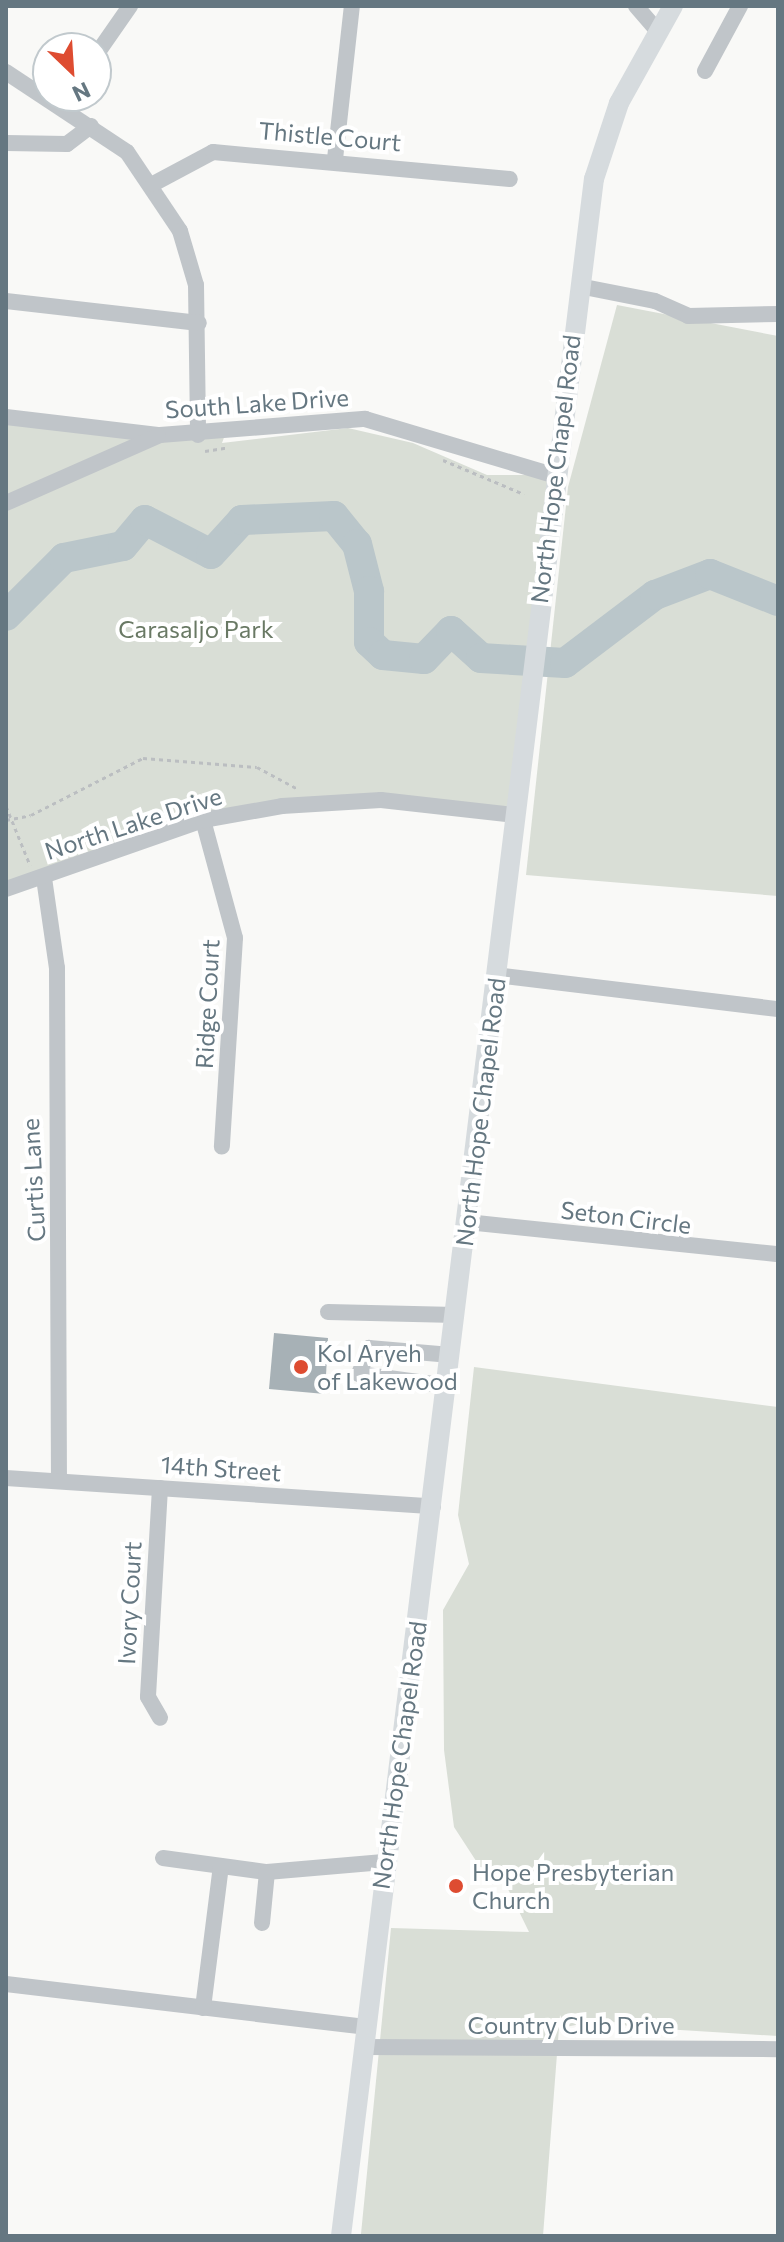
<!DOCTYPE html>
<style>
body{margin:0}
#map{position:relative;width:784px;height:2242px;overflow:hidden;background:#f9f9f7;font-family:Commissioner,sans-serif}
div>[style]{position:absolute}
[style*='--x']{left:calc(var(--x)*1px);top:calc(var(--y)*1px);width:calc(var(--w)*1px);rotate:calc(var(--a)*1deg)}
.green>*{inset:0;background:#d9ded6}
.river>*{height:30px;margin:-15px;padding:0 15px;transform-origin:15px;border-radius:15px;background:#bac6ca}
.building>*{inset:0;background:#a7b1b6}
.path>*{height:3px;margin-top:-1.5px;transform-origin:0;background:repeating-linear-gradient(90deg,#bbbec1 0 4px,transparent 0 8px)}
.minor>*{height:16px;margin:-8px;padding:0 8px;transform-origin:8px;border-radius:8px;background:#c0c5c9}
.major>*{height:20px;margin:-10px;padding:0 10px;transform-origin:10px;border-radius:10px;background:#d6dbde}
.dots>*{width:22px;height:22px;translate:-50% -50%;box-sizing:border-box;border:4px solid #fff;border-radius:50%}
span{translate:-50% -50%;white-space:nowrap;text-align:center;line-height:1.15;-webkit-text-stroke:8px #fff;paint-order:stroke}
.street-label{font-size:24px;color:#657781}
.park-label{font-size:24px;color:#697964}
.poi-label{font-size:24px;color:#657781}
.left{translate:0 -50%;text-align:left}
.frame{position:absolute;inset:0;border:8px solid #657781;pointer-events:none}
.north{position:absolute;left:32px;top:32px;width:80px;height:80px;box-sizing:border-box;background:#fff;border:2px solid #c1c9cd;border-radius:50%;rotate:155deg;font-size:22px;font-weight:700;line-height:32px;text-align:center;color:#657781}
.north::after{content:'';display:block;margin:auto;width:28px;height:36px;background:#de4c31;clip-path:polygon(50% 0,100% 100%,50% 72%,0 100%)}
</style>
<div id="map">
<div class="green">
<div style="clip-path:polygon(617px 305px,778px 336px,778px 896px,526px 875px,568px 487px)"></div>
<div style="clip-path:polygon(6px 417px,226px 432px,222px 443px,348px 428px,413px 443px,487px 475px,553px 475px,515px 815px,407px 802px,203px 820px,6px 890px)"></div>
<div style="clip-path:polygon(474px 1367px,778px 1407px,778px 2036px,631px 2027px,604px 2019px,566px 2027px,560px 2015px,543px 2236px,375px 2236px,361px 2234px,391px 1928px,529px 1932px,506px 1885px,480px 1867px,454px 1827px,444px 1750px,443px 1610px,469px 1564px,458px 1515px)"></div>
</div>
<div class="river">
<div style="--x:6;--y:616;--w:82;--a:-45"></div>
<div style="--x:64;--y:558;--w:60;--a:-11.5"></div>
<div style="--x:123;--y:546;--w:34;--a:-50"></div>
<div style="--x:145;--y:520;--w:74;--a:27.3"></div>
<div style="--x:211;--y:554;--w:46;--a:-47.6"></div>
<div style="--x:242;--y:520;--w:92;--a:-2.5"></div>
<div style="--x:334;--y:516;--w:36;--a:51"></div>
<div style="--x:357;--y:544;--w:49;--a:75.7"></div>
<div style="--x:369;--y:591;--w:51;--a:90"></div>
<div style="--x:369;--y:642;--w:19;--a:43"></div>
<div style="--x:383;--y:655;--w:41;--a:5.6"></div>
<div style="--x:424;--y:659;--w:39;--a:-46"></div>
<div style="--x:451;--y:631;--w:40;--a:42"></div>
<div style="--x:481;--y:658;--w:84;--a:3.4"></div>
<div style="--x:565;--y:663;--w:113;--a:-37.1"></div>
<div style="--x:655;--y:595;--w:59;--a:-20.9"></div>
<div style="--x:710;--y:574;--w:73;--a:21.7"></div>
</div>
<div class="building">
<div style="clip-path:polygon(274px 1333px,328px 1338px,325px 1394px,269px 1389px)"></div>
</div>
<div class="path">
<div style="--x:205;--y:451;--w:24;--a:-9"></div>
<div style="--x:443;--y:460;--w:88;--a:22.8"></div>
<div style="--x:6;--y:605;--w:29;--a:90"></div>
<div style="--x:6;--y:806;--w:64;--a:67.9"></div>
<div style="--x:6;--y:820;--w:25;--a:-11"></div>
<div style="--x:31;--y:815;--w:126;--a:-27"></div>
<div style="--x:143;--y:758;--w:114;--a:4.5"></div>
<div style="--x:257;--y:767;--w:47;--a:28.2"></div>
</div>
<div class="minor">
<div style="--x:636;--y:6;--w:29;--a:49"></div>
<div style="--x:96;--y:55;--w:60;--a:-55.2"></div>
<div style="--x:705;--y:71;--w:74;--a:-61.7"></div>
<div style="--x:6;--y:72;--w:145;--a:33.5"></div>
<div style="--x:127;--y:152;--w:95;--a:56.1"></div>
<div style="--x:180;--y:231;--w:56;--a:73.5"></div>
<div style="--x:196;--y:285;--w:150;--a:89.2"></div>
<div style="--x:6;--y:143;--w:61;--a:0.9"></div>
<div style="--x:67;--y:144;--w:30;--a:-37"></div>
<div style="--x:335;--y:159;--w:154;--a:-83.7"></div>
<div style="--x:153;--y:184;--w:68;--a:-28.1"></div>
<div style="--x:213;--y:152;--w:298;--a:5.2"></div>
<div style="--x:579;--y:286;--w:77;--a:11.2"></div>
<div style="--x:655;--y:301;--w:36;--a:24"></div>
<div style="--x:688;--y:316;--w:90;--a:-1.3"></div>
<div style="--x:6;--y:301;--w:194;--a:6.5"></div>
<div style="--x:6;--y:417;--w:155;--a:6.7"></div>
<div style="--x:160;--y:435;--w:206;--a:-4.5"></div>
<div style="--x:365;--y:419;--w:196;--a:16.6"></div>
<div style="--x:6;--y:503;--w:166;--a:-23.8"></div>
<div style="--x:203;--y:820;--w:122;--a:74.8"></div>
<div style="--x:235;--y:938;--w:209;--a:93.6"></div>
<div style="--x:44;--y:878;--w:91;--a:81.8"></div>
<div style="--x:57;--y:968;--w:513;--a:89.78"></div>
<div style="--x:6;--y:889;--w:209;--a:-19.3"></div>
<div style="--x:203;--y:820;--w:80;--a:-10"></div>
<div style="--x:282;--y:806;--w:99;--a:-3.5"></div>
<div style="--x:381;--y:800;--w:135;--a:6.4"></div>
<div style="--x:496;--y:975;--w:284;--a:6.9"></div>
<div style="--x:467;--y:1222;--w:313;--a:5.9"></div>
<div style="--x:328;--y:1312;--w:128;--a:1.3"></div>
<div style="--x:448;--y:1386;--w:90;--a:-172.3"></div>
<div style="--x:359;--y:1374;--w:28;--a:-69"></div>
<div style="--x:369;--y:1348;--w:82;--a:4.9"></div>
<div style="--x:6;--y:1478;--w:428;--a:3.8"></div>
<div style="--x:160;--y:1488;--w:209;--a:93.3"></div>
<div style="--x:148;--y:1697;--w:24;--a:60"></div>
<div style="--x:163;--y:1858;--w:105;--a:7.7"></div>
<div style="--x:267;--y:1872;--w:117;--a:-4.9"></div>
<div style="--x:262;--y:1923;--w:51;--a:-84.4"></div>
<div style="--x:6;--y:1984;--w:364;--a:6.8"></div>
<div style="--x:203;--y:2008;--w:143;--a:-82.8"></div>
<div style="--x:365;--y:2047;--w:413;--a:0.3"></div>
</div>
<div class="major">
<div style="--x:341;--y:2236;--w:2073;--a:-82.99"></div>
<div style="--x:594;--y:179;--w:80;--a:-71.8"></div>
<div style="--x:619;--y:103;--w:111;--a:-60.9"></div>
</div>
<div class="dots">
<div style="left:301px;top:1367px;background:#de4c31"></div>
<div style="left:456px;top:1886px;background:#de4c31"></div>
</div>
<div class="street-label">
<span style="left:330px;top:136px;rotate:5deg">Thistle Court</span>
<span style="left:257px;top:403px;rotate:-4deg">South Lake Drive</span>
<span style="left:555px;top:469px;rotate:-83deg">North Hope Chapel Road</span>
<span style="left:133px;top:823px;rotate:-18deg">North Lake Drive</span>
<span style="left:207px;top:1004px;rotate:-87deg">Ridge Court</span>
<span style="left:480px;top:1112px;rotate:-83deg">North Hope Chapel Road</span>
<span style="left:33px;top:1180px;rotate:-93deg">Curtis Lane</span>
<span style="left:626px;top:1217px;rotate:7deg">Seton Circle</span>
<span style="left:221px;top:1468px;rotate:4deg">14th Street</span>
<span style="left:129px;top:1603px;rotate:-87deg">Ivory Court</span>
<span style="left:399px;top:1755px;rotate:-82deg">North Hope Chapel Road</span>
<span style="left:571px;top:2025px">Country Club Drive</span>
</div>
<div class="park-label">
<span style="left:196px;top:629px">Carasaljo Park</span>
</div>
<div class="poi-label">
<span class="left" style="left:317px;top:1367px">Kol Aryeh<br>of Lakewood</span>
<span class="left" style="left:472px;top:1886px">Hope Presbyterian<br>Church</span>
</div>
<div class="frame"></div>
<div class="north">N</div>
</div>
